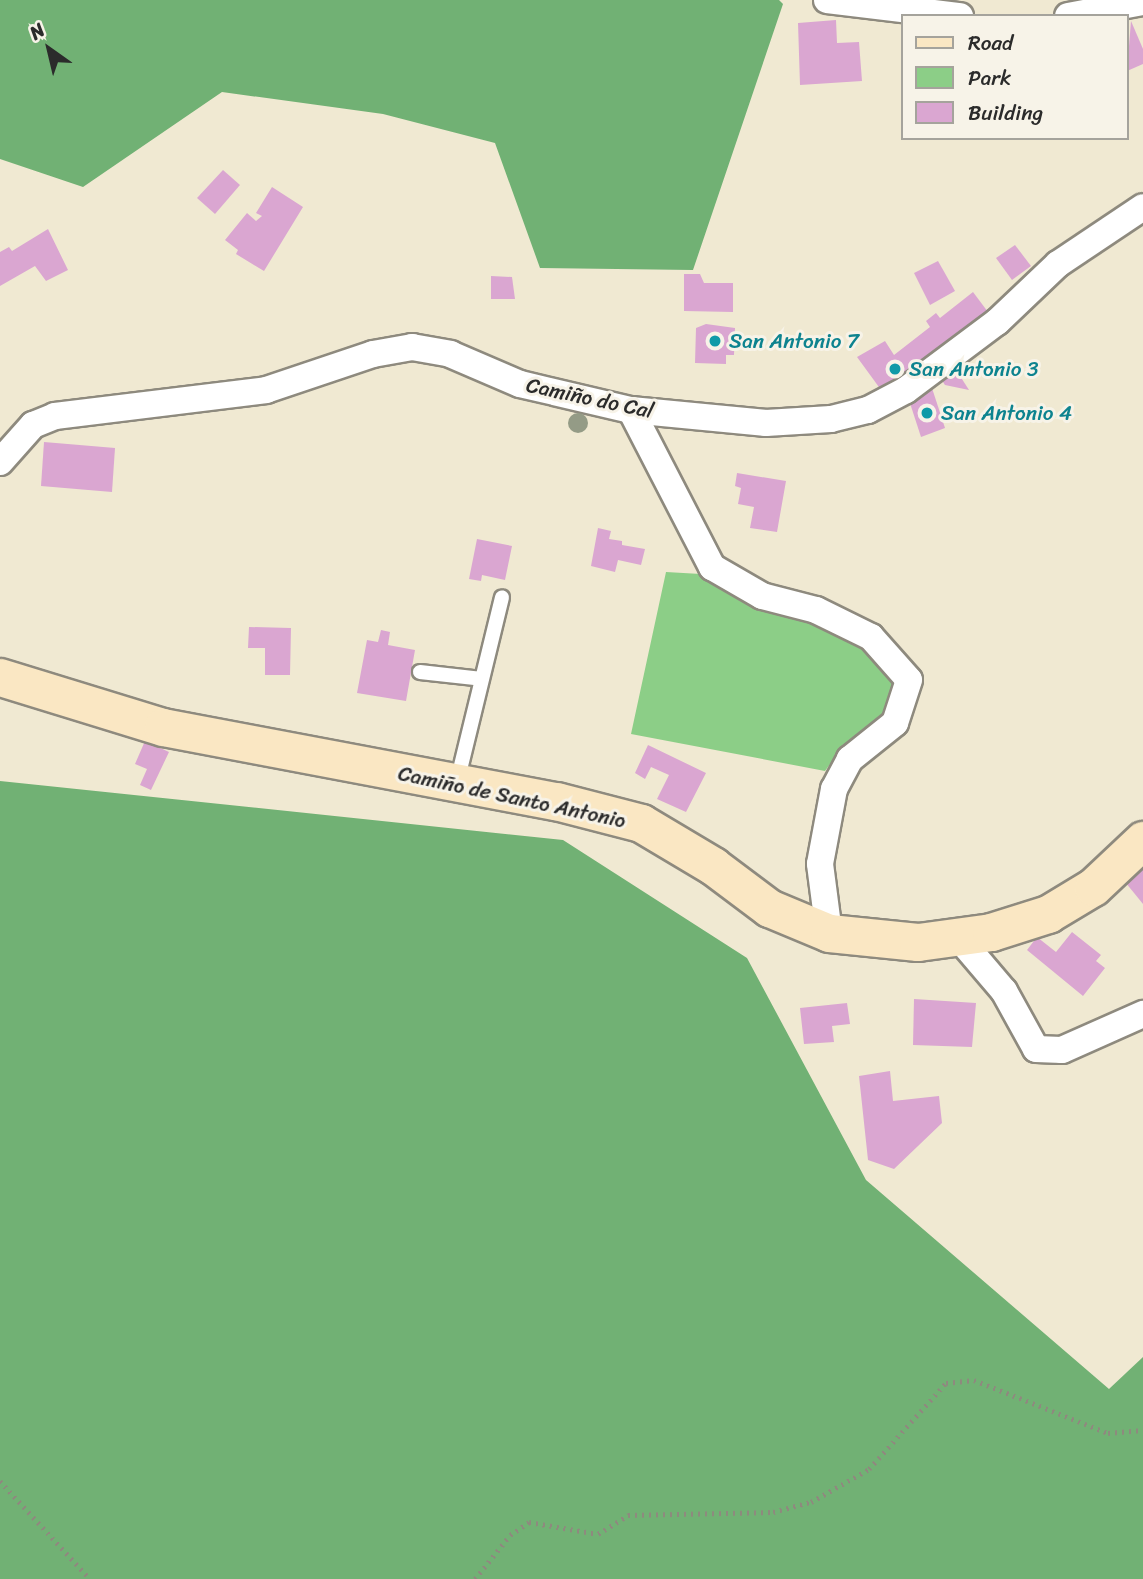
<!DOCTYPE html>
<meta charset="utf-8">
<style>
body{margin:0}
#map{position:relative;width:1143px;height:1579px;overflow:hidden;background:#f0e9d2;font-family:Sriracha,sans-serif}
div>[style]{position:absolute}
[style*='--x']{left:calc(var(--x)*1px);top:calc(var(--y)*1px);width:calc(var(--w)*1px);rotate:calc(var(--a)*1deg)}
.green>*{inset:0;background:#8cce87}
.forest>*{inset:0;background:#71b174}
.building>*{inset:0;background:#daa6d1}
.path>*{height:4.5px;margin-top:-2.25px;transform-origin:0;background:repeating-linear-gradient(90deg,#8e8a7e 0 2px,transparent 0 7px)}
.roads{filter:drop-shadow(2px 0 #8e8a7e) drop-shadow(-2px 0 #8e8a7e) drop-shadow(0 2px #8e8a7e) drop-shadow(0 -2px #8e8a7e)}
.lane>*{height:14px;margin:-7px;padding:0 7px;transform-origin:7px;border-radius:7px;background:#fff}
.street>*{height:26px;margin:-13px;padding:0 13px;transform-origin:13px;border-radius:13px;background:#fff}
.secondary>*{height:37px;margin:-18.5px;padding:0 18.5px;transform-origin:18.5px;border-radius:18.5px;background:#fae7c3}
.trees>*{width:20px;height:20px;margin:-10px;border-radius:50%;background:#949b86}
.dots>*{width:19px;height:19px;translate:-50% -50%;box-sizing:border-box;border:4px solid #f7f3e8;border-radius:50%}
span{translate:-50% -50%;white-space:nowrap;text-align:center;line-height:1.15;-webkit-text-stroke:6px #f7f3e8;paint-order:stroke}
.culture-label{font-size:21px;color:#0d838f}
.left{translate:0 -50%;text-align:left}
.street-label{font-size:21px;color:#2b2b2b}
.legend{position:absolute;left:901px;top:14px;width:228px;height:126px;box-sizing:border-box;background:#f7f3e8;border:2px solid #a5a39c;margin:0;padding:9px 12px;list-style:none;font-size:21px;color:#2b2b2b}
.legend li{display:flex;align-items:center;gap:14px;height:35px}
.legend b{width:35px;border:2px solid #a5a39c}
.north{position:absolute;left:14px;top:14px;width:70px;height:70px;-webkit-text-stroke:5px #f7f3e8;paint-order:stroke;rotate:326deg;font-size:19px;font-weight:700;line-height:28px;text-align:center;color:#2b2b2b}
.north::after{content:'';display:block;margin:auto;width:24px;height:32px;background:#2b2b2b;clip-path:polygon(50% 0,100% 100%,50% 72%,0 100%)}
</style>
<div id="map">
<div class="green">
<div style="clip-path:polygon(666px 572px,718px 575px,862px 642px,892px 677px,895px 702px,890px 719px,836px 756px,825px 771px,631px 734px)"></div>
</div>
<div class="forest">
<div style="clip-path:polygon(0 0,779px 0,783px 4px,693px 270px,540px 268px,495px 143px,383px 114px,222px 92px,83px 187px,0 159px)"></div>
<div style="clip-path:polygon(0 781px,563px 840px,747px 958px,866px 1180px,1109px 1389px,1143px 1357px,1143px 1579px,0 1579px)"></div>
</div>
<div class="building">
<div style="clip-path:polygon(836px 20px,837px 43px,859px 42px,862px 81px,800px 85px,798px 23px)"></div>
<div style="clip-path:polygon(1131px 21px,1143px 49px,1143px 64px,1127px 71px)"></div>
<div style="clip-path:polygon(223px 170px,240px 185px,215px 214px,197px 198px)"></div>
<div style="clip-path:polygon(272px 187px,303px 207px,264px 271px,236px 254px,238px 250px,225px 240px,247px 213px,256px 221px,262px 216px,256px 213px)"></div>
<div style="clip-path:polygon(48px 229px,68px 270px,46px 281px,35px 266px,0 286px,0 252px,9px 247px,12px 251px)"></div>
<div style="clip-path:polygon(1015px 245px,1031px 266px,1012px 280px,996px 258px)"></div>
<div style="clip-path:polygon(938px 261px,955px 291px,930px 305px,914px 273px)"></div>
<div style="clip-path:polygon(684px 274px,700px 274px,704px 283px,733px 283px,733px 312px,684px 311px)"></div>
<div style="clip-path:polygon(491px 276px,512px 277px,515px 299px,491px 299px)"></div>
<div style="clip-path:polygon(973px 292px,991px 316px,884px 394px,857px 357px,885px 341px,894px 355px,930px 327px,926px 321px,936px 313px,940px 318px)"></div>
<div style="clip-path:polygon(706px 324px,735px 328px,734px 355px,726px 355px,726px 364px,695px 363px,696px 328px)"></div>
<div style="clip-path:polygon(953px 365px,969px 390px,945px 385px,939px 376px)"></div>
<div style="clip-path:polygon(931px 385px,945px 428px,921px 437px,908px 397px)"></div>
<div style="clip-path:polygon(44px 442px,115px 448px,112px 492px,41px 486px)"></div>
<div style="clip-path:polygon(737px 473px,786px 481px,777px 532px,750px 528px,754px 507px,738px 504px,741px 488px,735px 486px)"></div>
<div style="clip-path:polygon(598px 528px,611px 531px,609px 539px,622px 541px,622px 545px,645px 549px,641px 565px,618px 560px,615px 572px,591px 566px)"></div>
<div style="clip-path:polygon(477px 539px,512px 546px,505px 580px,482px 575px,481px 581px,469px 579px)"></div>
<div style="clip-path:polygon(249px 627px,291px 628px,290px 675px,265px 675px,265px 648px,248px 648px)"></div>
<div style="clip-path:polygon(381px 630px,390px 632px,388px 645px,415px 650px,406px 701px,357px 693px,367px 640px,378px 642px)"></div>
<div style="clip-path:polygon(145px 741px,169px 752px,151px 790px,140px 785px,147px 769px,135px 764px)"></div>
<div style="clip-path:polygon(648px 745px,706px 773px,686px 812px,657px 799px,669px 775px,651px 767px,645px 779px,635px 773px)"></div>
<div style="clip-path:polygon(1143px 860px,1143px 904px,1121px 877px)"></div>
<div style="clip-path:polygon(1072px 932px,1101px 955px,1096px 961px,1105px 968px,1083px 996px,1027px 950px,1037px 937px,1056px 952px)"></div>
<div style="clip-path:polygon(914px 999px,976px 1003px,972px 1047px,913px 1045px)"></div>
<div style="clip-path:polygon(847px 1003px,850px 1024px,832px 1026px,834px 1042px,804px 1044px,800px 1008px)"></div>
<div style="clip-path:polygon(890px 1071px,893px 1101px,939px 1096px,942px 1123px,894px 1169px,868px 1160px,859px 1076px)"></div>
</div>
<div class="path">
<div style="--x:0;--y:1481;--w:133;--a:47.4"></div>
<div style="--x:475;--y:1579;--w:56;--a:-51.5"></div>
<div style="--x:510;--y:1535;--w:23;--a:-34"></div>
<div style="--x:529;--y:1522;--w:70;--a:9.9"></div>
<div style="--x:598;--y:1534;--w:36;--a:-32"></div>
<div style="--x:628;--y:1515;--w:145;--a:-1.2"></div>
<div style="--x:773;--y:1512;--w:39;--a:-15"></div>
<div style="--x:811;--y:1502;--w:67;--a:-29.6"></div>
<div style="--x:869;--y:1469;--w:115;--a:-48.2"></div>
<div style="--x:946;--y:1383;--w:28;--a:-6"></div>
<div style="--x:974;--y:1380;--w:144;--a:21.6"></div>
<div style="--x:1108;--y:1433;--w:35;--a:-5"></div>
</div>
<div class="roads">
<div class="lane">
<div style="--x:420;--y:672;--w:62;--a:6.4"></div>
<div style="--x:457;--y:782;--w:190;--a:-76.3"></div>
</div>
<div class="street">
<div style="--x:827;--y:0;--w:134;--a:6.9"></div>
<div style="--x:1068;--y:16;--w:76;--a:-10.6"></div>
<div style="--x:631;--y:410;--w:177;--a:62.7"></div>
<div style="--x:712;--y:567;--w:58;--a:30.1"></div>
<div style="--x:762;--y:596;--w:56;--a:14.5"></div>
<div style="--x:816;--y:610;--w:61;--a:26.1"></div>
<div style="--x:871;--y:637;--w:57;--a:48.5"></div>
<div style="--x:909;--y:680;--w:45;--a:108"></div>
<div style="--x:895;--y:723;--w:58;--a:141.3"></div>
<div style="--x:850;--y:759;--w:34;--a:118"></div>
<div style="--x:834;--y:789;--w:76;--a:100.6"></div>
<div style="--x:820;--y:864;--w:70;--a:82.6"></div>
<div style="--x:0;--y:462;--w:50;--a:-48.3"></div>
<div style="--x:33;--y:425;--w:24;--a:-22"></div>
<div style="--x:55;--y:416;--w:213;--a:-7"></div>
<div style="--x:266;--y:390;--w:113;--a:-18.6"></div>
<div style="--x:373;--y:354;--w:40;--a:-10"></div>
<div style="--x:412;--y:347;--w:39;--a:10"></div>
<div style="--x:450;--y:354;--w:76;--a:23.2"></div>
<div style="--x:520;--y:384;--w:114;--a:13.2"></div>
<div style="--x:631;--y:410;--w:136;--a:5.5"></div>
<div style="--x:766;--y:423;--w:65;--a:-3.5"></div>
<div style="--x:831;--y:419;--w:38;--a:-14"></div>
<div style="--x:868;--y:410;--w:43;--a:-27.8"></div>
<div style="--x:906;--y:390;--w:114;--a:-36.8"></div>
<div style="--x:997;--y:322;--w:84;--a:-43.6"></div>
<div style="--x:1058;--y:264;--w:102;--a:-33.8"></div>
<div style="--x:958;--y:937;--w:71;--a:49.6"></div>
<div style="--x:1004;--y:991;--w:66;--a:61.1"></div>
<div style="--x:1036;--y:1049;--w:26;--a:2"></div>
<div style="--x:1062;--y:1050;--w:89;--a:-24"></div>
</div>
<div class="secondary">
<div style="--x:0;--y:677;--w:170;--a:17.1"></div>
<div style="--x:163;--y:727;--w:400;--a:10.7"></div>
<div style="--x:556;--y:801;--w:88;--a:14.5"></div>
<div style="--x:641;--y:823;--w:84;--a:30.8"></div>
<div style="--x:713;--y:866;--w:70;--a:36.9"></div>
<div style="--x:769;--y:908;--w:65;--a:22.6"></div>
<div style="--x:829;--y:933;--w:89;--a:5.8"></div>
<div style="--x:918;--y:942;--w:74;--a:-7.8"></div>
<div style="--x:991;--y:932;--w:60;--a:-17.5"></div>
<div style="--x:1048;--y:914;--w:52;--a:-31"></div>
<div style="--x:1093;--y:887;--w:69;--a:-43.2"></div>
</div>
</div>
<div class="trees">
<div style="left:578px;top:423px"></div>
</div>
<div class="dots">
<div style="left:715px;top:341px;background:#0f9aa8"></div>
<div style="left:895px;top:369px;background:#0f9aa8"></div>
<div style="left:927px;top:413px;background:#0f9aa8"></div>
</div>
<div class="culture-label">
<span class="left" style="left:729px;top:341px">San Antonio 7</span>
<span class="left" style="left:909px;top:369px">San Antonio 3</span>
<span class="left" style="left:941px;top:413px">San Antonio 4</span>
</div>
<div class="street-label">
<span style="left:590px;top:398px;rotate:12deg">Camiño do Cal</span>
<span style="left:512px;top:797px;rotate:12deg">Camiño de Santo Antonio</span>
</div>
<ul class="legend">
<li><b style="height:9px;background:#fae7c3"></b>Road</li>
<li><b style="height:19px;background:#8cce87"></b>Park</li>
<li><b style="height:19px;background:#daa6d1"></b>Building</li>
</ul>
<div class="north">N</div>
</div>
